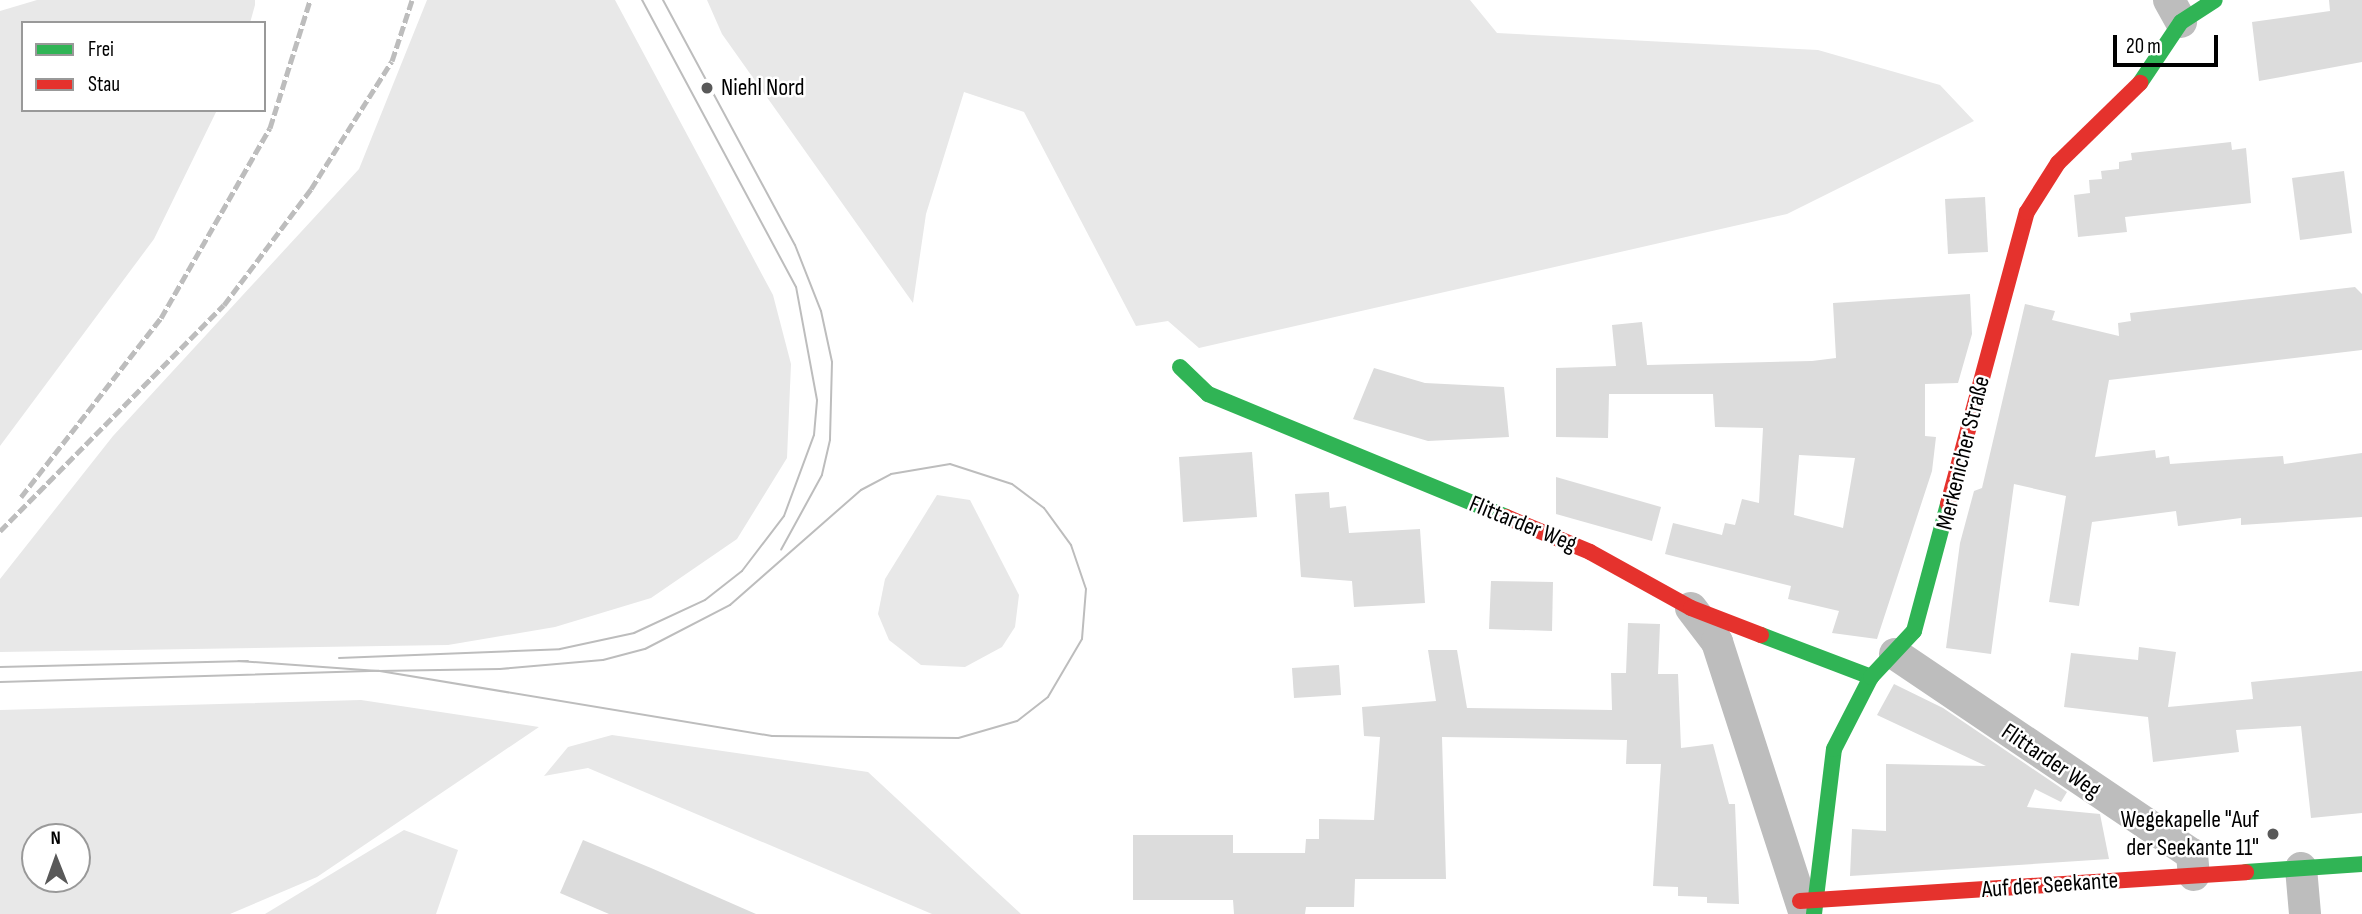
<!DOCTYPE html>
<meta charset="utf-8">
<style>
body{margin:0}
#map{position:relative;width:2362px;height:914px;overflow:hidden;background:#fff;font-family:"Sofia Sans Condensed",sans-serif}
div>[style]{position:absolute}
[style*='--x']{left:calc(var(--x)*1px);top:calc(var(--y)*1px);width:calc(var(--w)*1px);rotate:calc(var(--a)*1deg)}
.green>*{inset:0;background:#e8e8e8}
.building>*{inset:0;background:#dcdcdc}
.street>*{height:32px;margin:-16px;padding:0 16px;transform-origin:16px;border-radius:16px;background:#bdbdbd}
.fast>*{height:16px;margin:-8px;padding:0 8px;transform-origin:8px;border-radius:8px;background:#30b455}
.jam>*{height:16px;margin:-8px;padding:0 8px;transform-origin:8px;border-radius:8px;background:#e5322d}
.tram>*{height:2px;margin:-1px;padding:0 1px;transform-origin:1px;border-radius:1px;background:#bdbdbd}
.rail>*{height:5px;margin-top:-2.5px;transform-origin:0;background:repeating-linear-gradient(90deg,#bdbdbd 0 10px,transparent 0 13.5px)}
.dots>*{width:19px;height:19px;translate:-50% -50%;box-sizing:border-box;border:4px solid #fff;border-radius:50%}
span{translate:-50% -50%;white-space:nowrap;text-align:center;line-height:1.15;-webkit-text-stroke:5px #fff;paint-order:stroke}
.poi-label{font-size:24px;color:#000}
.left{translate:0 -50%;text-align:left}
.right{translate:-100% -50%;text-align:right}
.street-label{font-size:24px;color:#000}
.legend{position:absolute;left:21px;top:21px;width:245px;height:91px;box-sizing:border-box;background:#fff;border:2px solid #999;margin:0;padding:9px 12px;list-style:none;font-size:21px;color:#000}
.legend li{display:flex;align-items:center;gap:14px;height:35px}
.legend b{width:35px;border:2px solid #999}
.north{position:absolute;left:21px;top:823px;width:70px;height:70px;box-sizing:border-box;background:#fff;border:2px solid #999;border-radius:50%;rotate:359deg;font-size:19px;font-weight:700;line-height:28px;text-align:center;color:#000}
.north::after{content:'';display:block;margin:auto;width:24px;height:32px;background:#595959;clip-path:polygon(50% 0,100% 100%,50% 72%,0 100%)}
.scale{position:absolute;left:2113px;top:35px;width:105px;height:32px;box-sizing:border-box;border:4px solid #000;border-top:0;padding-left:9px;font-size:21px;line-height:24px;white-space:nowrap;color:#000;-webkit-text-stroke:5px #fff;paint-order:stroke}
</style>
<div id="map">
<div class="green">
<div style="clip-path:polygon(37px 0,255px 0,255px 5px,250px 23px,23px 23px,23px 110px,217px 110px,154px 239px,0 446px,0 11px)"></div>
<div style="clip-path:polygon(427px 0,615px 0,773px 295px,791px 364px,787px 458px,737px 539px,651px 598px,555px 627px,448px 645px,0 652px,0 579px,113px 436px,359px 169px)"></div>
<div style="clip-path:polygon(707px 0,1470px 0,1497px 33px,1818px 50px,1940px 85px,1974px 121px,1787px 214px,1199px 348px,1168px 321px,1136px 326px,1024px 112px,964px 92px,926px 214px,913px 303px,722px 34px)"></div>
<div style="clip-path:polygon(937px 495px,970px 500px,1019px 595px,1015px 627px,1002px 647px,965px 667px,921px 665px,889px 640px,878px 614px,885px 579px)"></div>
<div style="clip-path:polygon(evenodd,361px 700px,539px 727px,317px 877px,230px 914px,0 914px,0 710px,361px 700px,35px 837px,77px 837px,77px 879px,35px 879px,35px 837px)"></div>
<div style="clip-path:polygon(612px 735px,868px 772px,1021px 914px,932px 914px,588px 768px,544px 776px,568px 747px)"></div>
<div style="clip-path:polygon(404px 830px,458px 850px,436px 914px,265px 914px)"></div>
</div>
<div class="building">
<div style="clip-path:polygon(2329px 0,2362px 0,2362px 62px,2259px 81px,2252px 22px,2330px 11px)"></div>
<div style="clip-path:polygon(2231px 142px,2232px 150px,2246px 148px,2251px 203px,2125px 217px,2127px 232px,2078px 237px,2074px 195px,2090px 193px,2089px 180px,2102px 179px,2101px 171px,2119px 169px,2119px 162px,2132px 160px,2131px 153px)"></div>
<div style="clip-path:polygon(2344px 171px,2352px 233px,2300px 240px,2292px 178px)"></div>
<div style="clip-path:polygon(1985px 197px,1988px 252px,1948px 254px,1945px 199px)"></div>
<div style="clip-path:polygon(2355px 287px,2362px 294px,2362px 350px,2109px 380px,2095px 457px,2155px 450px,2156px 458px,2169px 456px,2170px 464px,2283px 456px,2284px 464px,2362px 453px,2362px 517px,2241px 525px,2241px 518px,2178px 526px,2176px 511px,2092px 522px,2079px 606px,2049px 602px,2066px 496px,2014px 484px,1991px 654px,1946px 648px,1960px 543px,1974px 491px,1982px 488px,2025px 304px,2055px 311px,2052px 320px,2119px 336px,2118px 323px,2131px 321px,2130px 313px)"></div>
<div style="clip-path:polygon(evenodd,1970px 294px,1972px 334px,1958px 383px,1925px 384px,1925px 436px,1936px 437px,1932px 471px,1877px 639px,1832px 633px,1839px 611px,1788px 599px,1791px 586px,1665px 554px,1673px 523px,1722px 535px,1725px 523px,1735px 525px,1742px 499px,1759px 503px,1763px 428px,1715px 427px,1713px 394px,1609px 394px,1608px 438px,1556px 437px,1556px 368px,1616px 366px,1612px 325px,1642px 322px,1647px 365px,1812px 361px,1836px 358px,1833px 303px,1970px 294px,1799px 455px,1855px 458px,1843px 528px,1794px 515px,1799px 455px)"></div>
<div style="clip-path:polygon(1374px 368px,1425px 383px,1504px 387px,1509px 437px,1428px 441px,1353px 419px)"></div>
<div style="clip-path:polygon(1252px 452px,1257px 517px,1183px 522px,1179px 457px)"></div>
<div style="clip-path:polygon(1556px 477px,1661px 507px,1652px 541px,1556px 514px)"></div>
<div style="clip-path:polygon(1329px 492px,1330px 508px,1346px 506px,1349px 533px,1420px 529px,1425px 603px,1354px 607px,1352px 581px,1301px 577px,1295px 494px)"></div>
<div style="clip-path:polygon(1491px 581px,1553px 582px,1552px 631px,1489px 629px)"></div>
<div style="clip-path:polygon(1628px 623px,1660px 624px,1658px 674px,1678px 674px,1681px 748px,1713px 744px,1729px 804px,1735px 804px,1739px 904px,1707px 903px,1707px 897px,1678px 896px,1678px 887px,1653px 886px,1661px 764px,1626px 764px,1627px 740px,1442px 737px,1446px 879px,1355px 879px,1354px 907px,1306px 907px,1305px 914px,1234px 914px,1233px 900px,1133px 900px,1133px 835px,1233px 835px,1233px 853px,1305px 853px,1306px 839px,1319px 839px,1319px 819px,1374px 820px,1380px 737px,1364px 736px,1362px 707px,1436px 701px,1428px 650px,1457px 650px,1467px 708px,1612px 710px,1611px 673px,1626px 673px)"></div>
<div style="clip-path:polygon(2139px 647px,2176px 652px,2168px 707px,2253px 699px,2251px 682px,2362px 671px,2362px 813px,2311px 818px,2301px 726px,2236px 730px,2239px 752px,2153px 762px,2148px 717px,2064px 707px,2071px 653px,2138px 660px)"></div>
<div style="clip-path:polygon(1339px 665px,1341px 695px,1294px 698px,1292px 668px)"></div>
<div style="clip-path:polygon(1894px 684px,1943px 708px,2067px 792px,2061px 802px,2035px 789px,2027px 807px,2100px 814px,2109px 859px,1850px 876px,1852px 829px,1886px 831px,1886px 764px,1986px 766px,1877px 715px)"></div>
<div style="clip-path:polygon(583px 840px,651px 868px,756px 914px,609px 914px,560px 893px)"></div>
</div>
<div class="street">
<div style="--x:2169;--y:0;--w:25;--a:61"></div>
<div style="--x:1691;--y:608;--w:43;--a:52.6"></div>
<div style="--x:1717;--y:642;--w:286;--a:72.1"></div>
<div style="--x:1895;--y:654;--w:358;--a:34"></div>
<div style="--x:2192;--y:854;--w:21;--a:85"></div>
<div style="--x:2301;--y:868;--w:46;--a:85"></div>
</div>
<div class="fast">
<div style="--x:2140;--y:83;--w:73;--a:-56.1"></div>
<div style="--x:2181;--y:22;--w:40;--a:-32.9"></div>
<div style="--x:1180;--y:367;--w:39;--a:44"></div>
<div style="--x:1208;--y:394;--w:322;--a:22.4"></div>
<div style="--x:1761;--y:635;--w:118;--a:20.9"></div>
<div style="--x:2246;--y:872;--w:116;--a:-3.9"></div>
<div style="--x:1814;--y:914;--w:166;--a:-83.1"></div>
<div style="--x:1834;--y:749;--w:81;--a:-62.8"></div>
<div style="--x:1871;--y:677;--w:63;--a:-46.9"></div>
<div style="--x:1914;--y:631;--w:131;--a:-75"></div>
</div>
<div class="jam">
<div style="--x:1948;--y:504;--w:302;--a:-74.9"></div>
<div style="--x:2027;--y:212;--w:58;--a:-57.7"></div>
<div style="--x:2058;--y:163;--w:115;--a:-44.3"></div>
<div style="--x:1506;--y:517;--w:91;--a:22.6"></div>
<div style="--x:1590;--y:552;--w:115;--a:29"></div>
<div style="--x:1691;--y:608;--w:75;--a:21.1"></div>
<div style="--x:1800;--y:901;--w:447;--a:-3.7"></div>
</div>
<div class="tram">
<div style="--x:663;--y:0;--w:278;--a:61.7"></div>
<div style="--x:795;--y:245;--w:71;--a:68.5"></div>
<div style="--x:821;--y:311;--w:52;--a:77.8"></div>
<div style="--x:832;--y:362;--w:78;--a:91.5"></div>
<div style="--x:830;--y:440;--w:36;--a:103"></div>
<div style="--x:822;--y:475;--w:85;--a:118.7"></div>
<div style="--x:339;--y:658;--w:221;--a:-2.3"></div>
<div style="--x:560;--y:649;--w:76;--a:-12.2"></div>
<div style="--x:634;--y:633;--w:78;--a:-24.9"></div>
<div style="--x:705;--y:600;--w:47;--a:-38.1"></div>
<div style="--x:742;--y:571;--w:69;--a:-52.6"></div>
<div style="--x:784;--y:516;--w:86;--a:-69.7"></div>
<div style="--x:814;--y:435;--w:35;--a:-85"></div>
<div style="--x:817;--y:400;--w:115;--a:-100.5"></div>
<div style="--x:796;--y:287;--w:326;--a:-118.2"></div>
<div style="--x:0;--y:667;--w:248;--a:-1.4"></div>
<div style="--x:0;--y:682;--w:378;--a:-1.7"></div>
<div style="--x:378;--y:671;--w:122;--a:-0.9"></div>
<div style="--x:500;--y:669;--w:103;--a:-5"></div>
<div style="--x:603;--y:660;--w:43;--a:-14.7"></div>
<div style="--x:645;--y:649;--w:96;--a:-27.4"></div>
<div style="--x:730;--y:605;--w:174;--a:-41.3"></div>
<div style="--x:861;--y:490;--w:34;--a:-28"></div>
<div style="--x:891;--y:474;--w:60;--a:-9.6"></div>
<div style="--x:950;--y:464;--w:65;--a:17.9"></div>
<div style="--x:1012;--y:484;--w:40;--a:37"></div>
<div style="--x:1044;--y:508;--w:46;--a:53.9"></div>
<div style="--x:1071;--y:545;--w:46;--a:71.2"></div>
<div style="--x:1086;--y:589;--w:50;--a:94.6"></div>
<div style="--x:1082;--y:639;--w:67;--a:120.4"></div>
<div style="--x:1048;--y:697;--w:39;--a:142"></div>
<div style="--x:1017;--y:721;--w:61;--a:163.9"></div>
<div style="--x:958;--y:738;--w:186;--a:-179.4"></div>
<div style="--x:772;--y:736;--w:399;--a:-170.6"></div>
<div style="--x:378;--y:671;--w:140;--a:-175.9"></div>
</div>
<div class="rail">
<div style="--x:21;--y:497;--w:227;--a:-52"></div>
<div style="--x:161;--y:318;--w:219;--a:-60.2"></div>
<div style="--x:270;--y:128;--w:134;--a:-72.6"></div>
<div style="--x:0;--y:531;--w:318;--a:-45.3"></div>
<div style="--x:224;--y:305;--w:145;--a:-53.1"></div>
<div style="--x:311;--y:189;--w:151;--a:-57.7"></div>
<div style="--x:392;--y:61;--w:64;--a:-71.8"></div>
</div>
<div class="dots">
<div style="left:707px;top:88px;background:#595959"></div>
<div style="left:2273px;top:834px;background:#595959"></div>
</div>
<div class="poi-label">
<span class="left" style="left:721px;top:88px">Niehl Nord</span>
<span class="right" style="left:2259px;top:834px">Wegekapelle "Auf<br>der Seekante 11"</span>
</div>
<div class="street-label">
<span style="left:1963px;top:453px;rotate:-76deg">Merkenicher Straße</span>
<span style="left:1523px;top:524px;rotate:22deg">Flittarder Weg</span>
<span style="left:2051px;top:761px;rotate:34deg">Flittarder Weg</span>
<span style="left:2050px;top:885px;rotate:-4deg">Auf der Seekante</span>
</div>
<ul class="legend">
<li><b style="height:9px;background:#30b455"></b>Frei</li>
<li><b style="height:9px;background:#e5322d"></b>Stau</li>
</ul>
<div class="north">N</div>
<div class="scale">20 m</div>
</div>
